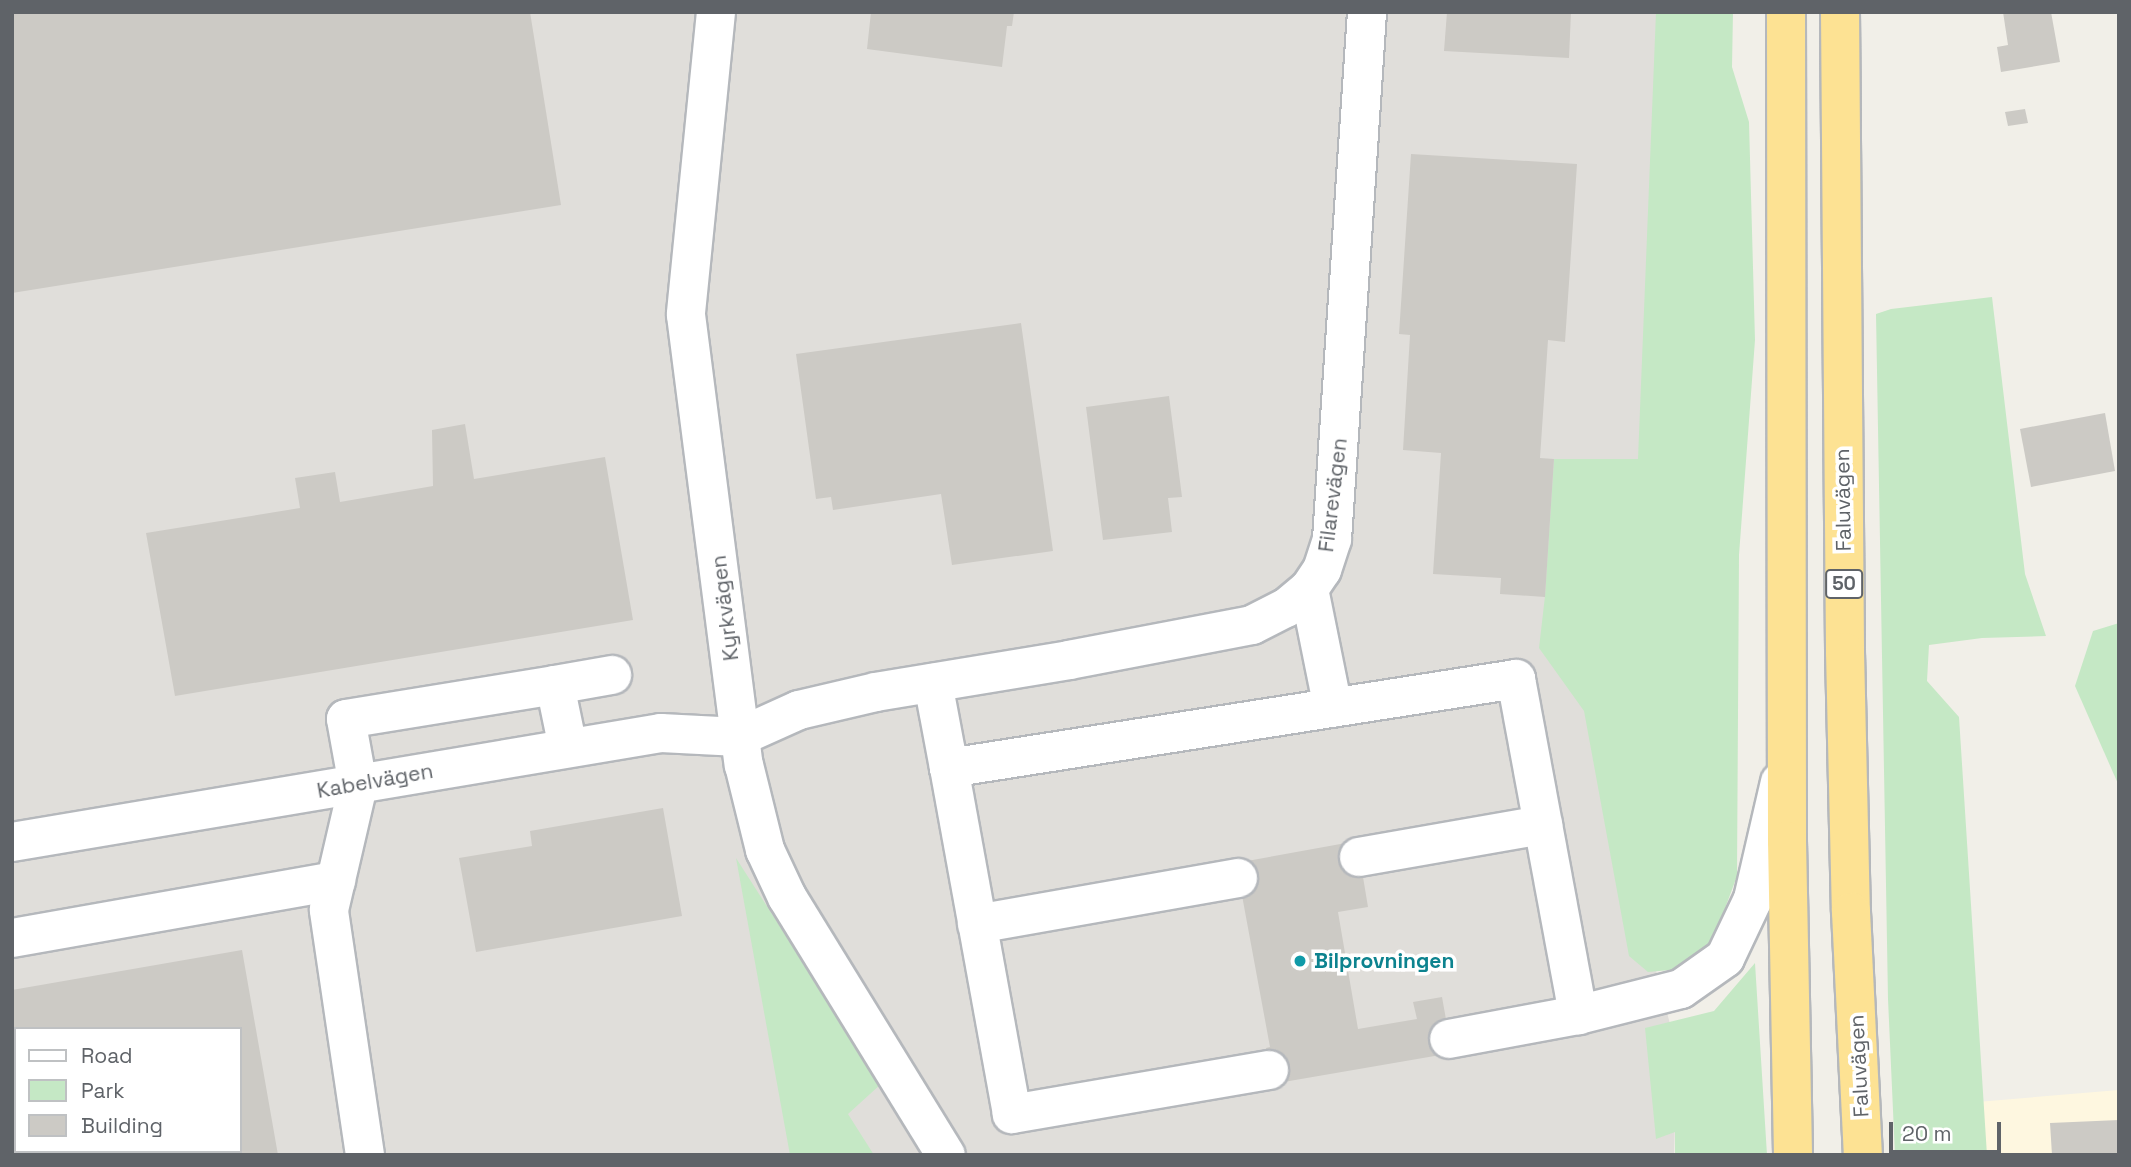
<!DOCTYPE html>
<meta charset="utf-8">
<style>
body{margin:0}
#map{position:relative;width:2131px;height:1167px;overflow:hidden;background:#f1efe8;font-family:"Space Grotesk",sans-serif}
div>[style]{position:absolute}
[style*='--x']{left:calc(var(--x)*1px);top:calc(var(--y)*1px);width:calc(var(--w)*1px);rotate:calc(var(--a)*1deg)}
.commercial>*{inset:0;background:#fef7e0}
.industrial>*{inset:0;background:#e0deda}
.green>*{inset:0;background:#c5e8c5}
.building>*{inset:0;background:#cccac5}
.roads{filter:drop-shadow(2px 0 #b5b8bc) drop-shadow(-2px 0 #b5b8bc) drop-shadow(0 2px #b5b8bc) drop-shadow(0 -2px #b5b8bc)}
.minor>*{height:38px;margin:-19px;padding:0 19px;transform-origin:19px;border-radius:19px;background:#fff}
.highway>*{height:38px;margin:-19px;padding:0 19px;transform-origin:19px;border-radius:19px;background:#fde293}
.dots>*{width:19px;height:19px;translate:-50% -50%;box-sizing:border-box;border:4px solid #fff;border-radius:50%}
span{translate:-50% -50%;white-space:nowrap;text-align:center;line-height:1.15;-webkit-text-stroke:7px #fff;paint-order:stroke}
.shield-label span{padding:2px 5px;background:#fff;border:2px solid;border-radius:5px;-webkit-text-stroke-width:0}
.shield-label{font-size:19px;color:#5f6368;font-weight:700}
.street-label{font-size:21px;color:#5f6368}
.culture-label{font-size:21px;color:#0d838f;font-weight:700}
.left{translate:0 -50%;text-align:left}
.frame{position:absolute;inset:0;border:14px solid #5f6368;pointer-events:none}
.legend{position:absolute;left:14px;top:1027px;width:228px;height:126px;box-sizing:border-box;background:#fff;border:2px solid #bfc1c3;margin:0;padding:9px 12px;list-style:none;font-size:21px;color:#5f6368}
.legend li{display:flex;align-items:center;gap:14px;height:35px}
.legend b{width:35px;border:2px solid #bfc1c3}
.scale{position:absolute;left:1889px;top:1122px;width:112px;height:32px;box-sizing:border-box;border:4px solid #5f6368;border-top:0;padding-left:9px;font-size:21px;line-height:24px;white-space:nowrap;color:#5f6368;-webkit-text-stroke:5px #fff;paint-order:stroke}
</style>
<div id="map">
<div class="commercial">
<div style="clip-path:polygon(2119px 1090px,2119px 1155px,1957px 1155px,1953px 1104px)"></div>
</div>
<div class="industrial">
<div style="clip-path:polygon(evenodd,12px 12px,1658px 12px,1649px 487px,1567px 627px,1677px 1051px,1674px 1155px,12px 1155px,12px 12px,16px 1029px,240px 1029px,240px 1151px,16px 1151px,16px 1029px)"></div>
</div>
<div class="green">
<div style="clip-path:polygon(1656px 12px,1733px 12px,1732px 67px,1749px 122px,1755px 340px,1739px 555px,1737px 876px,1710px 949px,1681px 969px,1648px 972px,1629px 956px,1584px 711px,1539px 648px,1545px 596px,1554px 459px,1638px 459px)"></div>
<div style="clip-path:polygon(1992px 297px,2025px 574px,2046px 636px,1982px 638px,1929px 645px,1927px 681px,1959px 717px,1987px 1155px,1895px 1155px,1888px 999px,1876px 314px,1891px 309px)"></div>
<div style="clip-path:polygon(2119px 623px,2119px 786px,2075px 686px,2093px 631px)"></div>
<div style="clip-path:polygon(736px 858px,881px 1084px,848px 1114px,874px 1155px,790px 1155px)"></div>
<div style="clip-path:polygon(1755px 963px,1767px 1155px,1675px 1155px,1675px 1132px,1656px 1139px,1645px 1028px,1714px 1011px)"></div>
</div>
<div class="building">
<div style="clip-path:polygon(12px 12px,530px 12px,561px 205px,12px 293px)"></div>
<div style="clip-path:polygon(871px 12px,1014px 12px,1012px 26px,1007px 26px,1002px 67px,867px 49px)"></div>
<div style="clip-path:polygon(1447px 12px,1571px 12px,1569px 58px,1444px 51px)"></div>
<div style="clip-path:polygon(2003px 12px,2051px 12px,2060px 62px,2001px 72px,1997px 47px,2008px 45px)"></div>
<div style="clip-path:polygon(2025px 109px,2028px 123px,2008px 126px,2005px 112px)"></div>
<div style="clip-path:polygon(1411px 154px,1577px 164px,1565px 342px,1548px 340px,1540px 458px,1554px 459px,1545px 597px,1500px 594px,1501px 578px,1433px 574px,1441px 453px,1403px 450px,1410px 335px,1399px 334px)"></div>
<div style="clip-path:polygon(1021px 323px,1053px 551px,952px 565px,941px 494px,833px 510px,831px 497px,816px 499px,796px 354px)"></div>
<div style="clip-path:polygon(1169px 396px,1182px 497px,1168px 498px,1172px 532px,1103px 540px,1086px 407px)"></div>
<div style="clip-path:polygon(2105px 413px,2115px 471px,2031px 487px,2020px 429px)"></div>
<div style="clip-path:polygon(465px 424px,474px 479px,605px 457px,633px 620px,175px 696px,146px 533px,300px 508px,295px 478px,335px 472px,340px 502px,433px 486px,432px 430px)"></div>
<div style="clip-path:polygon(663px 808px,682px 916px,476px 952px,459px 858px,532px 846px,530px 831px)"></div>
<div style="clip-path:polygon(1357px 841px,1368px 907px,1338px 912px,1358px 1029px,1417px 1019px,1413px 1002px,1442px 997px,1452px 1053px,1272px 1084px,1266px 1048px,1270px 1047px,1236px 863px)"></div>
<div style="clip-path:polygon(evenodd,242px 950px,278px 1155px,12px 1155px,12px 990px,242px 950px,16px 1029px,240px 1029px,240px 1151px,16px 1151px,16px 1029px)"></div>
<div style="clip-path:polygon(2119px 1120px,2119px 1155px,2052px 1155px,2050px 1123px)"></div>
</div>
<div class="roads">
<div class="minor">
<div style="--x:716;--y:12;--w:304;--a:95.7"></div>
<div style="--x:686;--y:315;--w:454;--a:82.7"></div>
<div style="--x:744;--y:765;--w:88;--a:76.1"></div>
<div style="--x:765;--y:850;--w:52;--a:64.9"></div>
<div style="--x:787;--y:897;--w:303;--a:58.4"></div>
<div style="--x:1309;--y:589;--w:121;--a:78.6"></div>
<div style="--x:933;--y:683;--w:86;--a:79.3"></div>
<div style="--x:555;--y:685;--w:58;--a:-10"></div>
<div style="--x:12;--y:842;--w:658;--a:-9.53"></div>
<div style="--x:661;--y:733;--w:78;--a:2.9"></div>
<div style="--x:739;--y:737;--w:66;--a:-24.2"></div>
<div style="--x:799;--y:710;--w:79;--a:-13.2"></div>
<div style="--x:876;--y:692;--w:196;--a:-9.4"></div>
<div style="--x:1069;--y:660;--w:186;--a:-10.8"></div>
<div style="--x:1252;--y:625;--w:38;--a:-27"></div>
<div style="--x:1286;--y:608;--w:30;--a:-40"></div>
<div style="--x:1309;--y:589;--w:23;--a:-56"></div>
<div style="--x:1322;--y:570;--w:33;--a:-72"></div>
<div style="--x:1332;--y:539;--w:528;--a:-86.2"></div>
<div style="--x:1359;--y:857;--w:187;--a:-9.9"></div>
<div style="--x:977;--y:924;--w:265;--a:-10"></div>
<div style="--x:12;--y:938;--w:329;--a:-10"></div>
<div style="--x:1578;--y:1015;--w:106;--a:-14.2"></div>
<div style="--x:1681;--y:989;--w:54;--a:-35.2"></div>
<div style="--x:1725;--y:958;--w:65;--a:-64.6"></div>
<div style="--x:1753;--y:899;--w:120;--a:-77"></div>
<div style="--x:1269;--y:1070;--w:261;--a:170.3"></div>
<div style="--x:1012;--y:1114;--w:352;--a:-100.3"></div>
<div style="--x:949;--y:768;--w:574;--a:-8.92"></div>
<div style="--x:1516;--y:679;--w:342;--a:79.5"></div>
<div style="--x:1578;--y:1015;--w:131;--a:169.5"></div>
<div style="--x:365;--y:1155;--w:248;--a:-98.4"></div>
<div style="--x:329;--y:910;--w:128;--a:-76.9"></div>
<div style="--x:358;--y:785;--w:67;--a:-100.3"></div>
<div style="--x:346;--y:719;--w:212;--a:-9.2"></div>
<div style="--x:555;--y:685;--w:64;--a:78.3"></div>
</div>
<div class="highway">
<div style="--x:1786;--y:12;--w:829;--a:89.93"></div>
<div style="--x:1787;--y:841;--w:314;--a:88.9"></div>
<div style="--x:1840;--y:12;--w:640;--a:89.55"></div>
<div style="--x:1845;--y:652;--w:260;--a:88.7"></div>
<div style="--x:1851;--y:912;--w:243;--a:87.2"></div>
</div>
</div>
<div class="dots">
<div style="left:1300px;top:961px;background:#0f9aa8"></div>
</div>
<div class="shield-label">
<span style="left:1844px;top:584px">50</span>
</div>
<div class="street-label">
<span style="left:1333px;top:495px;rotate:-83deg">Filarevägen</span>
<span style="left:1843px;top:500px;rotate:-91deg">Faluvägen</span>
<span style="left:725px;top:608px;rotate:-97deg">Kyrkvägen</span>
<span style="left:375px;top:781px;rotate:-10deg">Kabelvägen</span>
<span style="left:1859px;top:1066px;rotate:-93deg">Faluvägen</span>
</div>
<div class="culture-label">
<span class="left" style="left:1314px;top:961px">Bilprovningen</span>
</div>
<div class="frame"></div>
<ul class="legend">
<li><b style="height:9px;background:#fff"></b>Road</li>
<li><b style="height:19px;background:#c5e8c5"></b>Park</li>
<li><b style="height:19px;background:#cccac5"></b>Building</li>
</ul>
<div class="scale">20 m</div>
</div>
